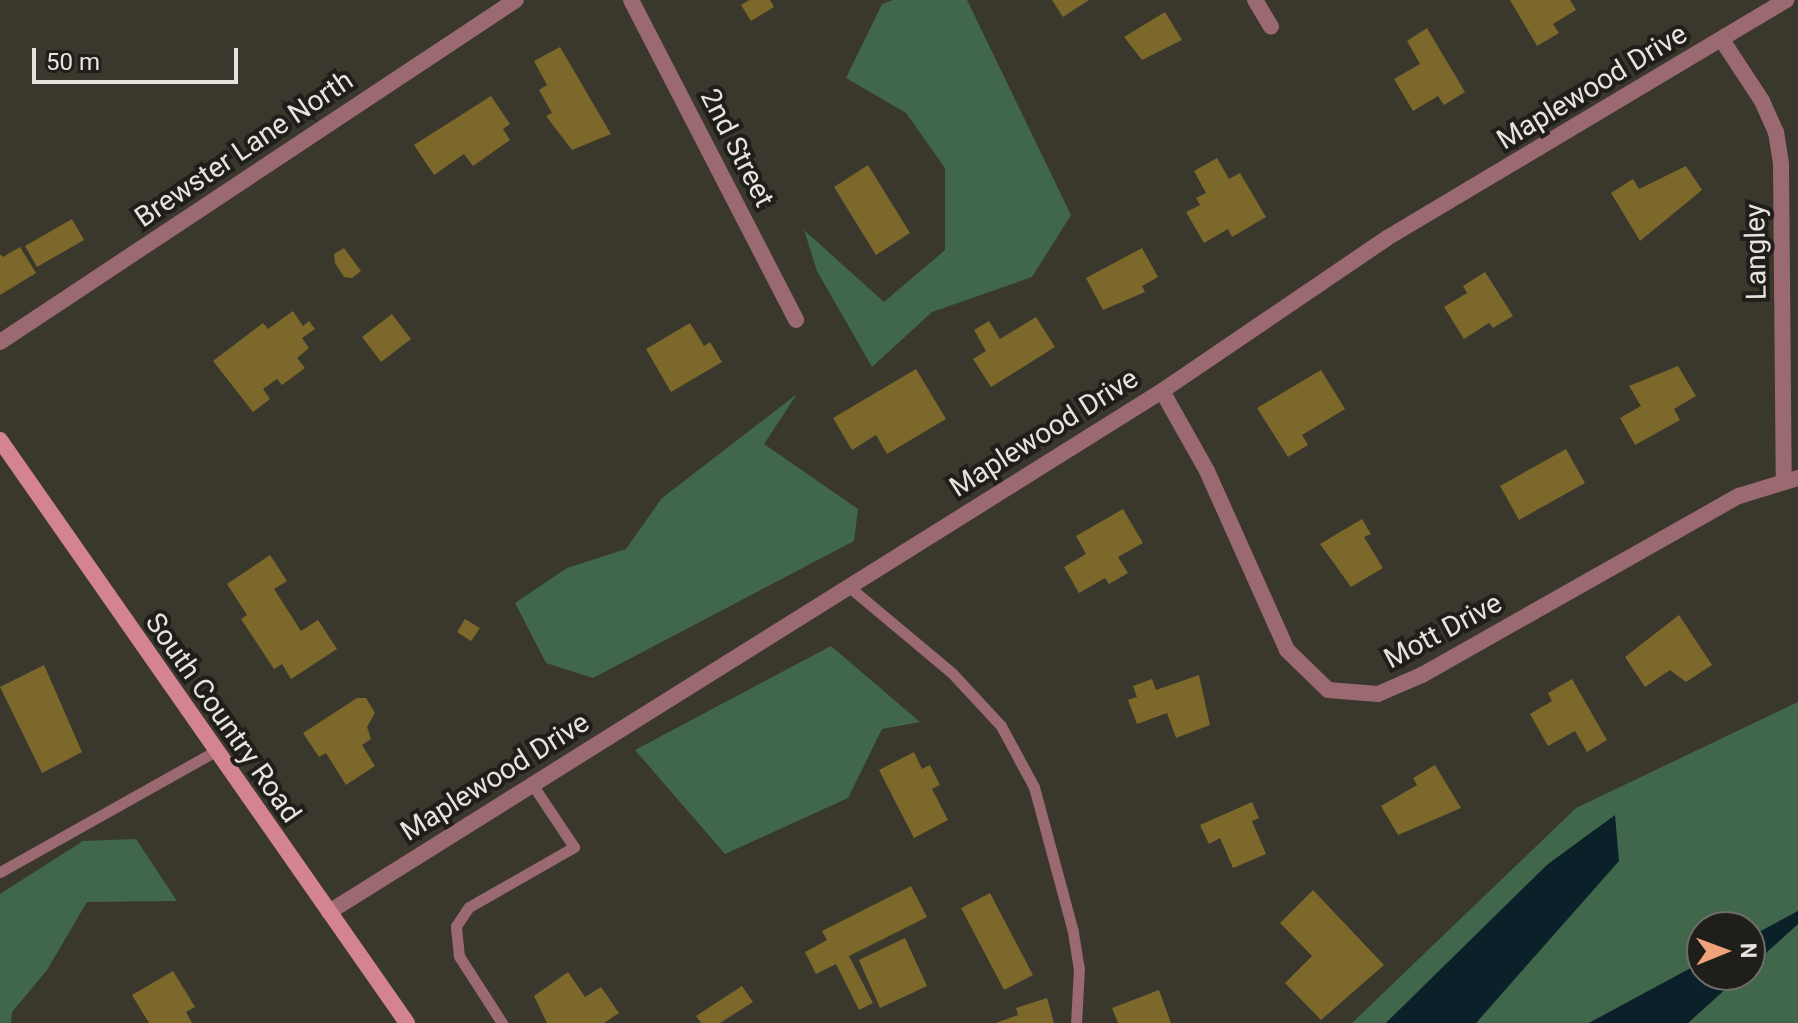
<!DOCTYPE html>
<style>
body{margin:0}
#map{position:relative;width:1798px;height:1023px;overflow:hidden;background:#3a372d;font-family:Roboto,sans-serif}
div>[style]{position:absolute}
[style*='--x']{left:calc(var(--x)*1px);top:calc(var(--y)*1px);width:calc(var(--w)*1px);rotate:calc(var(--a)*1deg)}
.green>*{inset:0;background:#40674b}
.water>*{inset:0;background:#0a212a}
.building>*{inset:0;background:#7b682a}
.service>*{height:11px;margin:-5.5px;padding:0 5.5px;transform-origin:5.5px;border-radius:5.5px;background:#9b6970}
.minor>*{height:16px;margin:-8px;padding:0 8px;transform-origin:8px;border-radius:8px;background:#9b6970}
.secondary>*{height:16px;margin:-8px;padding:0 8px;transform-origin:8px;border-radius:8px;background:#d38490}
span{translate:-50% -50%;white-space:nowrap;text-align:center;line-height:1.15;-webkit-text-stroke:8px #201e1a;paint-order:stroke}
.street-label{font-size:28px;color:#e7e4de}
.north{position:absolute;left:1686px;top:911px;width:80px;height:80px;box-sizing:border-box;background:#201e1a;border:2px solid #706d68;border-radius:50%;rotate:89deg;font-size:22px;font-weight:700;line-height:32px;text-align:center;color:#e7e4de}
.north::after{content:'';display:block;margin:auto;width:28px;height:36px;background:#f0a27a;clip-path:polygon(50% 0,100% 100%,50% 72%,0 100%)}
.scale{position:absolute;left:32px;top:48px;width:206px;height:36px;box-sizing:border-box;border:4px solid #e7e4de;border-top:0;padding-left:10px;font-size:24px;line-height:28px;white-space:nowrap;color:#e7e4de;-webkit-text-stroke:6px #201e1a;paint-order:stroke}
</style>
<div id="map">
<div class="green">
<div style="clip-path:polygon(893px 0,967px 0,1071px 215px,1032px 277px,932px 312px,872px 367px,817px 271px,804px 230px,884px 302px,945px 250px,945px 168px,906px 113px,846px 78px,882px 4px)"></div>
<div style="clip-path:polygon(797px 394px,764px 444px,858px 509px,854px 541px,593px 678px,546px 663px,515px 603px,567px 568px,626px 549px,662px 498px)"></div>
<div style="clip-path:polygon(831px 646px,920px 722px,882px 729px,848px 798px,725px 854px,635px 750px)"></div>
<div style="clip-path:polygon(1798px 702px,1798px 911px,1750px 937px,1750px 927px,1702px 927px,1702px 962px,1589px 1023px,1476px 1023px,1499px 996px,1548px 864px,1386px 1023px,1352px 1023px,1576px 808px)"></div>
<div style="clip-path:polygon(136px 839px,177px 901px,87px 902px,47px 970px,12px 1012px,11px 1023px,0 1023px,0 894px,83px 841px)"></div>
<div style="clip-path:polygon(1798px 924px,1798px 1023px,1688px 1023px,1741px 975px,1750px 975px,1750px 967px)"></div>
</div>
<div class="water">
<div style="clip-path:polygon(1615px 815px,1619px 861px,1476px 1023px,1386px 1023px,1548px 864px)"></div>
<div style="clip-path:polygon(1798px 911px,1798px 924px,1750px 967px,1750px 937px)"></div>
<div style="clip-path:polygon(1702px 962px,1702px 975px,1741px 975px,1688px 1023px,1589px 1023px)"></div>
</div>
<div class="building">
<div style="clip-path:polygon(749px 0,770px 0,774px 7px,751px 21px,741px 5px)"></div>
<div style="clip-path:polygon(1052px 0,1089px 0,1063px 17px)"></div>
<div style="clip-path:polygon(1510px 0,1570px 0,1576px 10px,1553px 24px,1559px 33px,1537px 46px)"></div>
<div style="clip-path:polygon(1165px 12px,1182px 40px,1142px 60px,1124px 37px)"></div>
<div style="clip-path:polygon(1427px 28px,1465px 92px,1444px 105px,1438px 96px,1413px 111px,1394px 79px,1420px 64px,1407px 41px)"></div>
<div style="clip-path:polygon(560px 47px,611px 134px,572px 150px,546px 116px,552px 113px,539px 90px,547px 85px,534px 61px)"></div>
<div style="clip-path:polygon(491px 96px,510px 124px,503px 129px,510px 140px,473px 166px,464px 154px,434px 175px,414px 145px)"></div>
<div style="clip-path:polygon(1217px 158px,1229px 179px,1240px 173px,1266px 217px,1232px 237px,1228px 229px,1204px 243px,1186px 212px,1200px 205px,1196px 198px,1206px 193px,1194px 171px)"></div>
<div style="clip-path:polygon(868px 165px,910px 233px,876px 255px,834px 187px)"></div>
<div style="clip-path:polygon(1686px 166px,1702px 190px,1640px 241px,1611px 193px,1633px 179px,1639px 189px)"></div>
<div style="clip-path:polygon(72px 219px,84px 240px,37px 267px,25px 246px)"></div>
<div style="clip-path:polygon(20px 247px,36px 273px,0 295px,0 254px,3px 257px)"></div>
<div style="clip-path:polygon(344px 248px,361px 271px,352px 278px,344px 277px,335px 263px,334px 254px)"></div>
<div style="clip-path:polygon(1142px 248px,1158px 277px,1142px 286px,1145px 292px,1103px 310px,1086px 278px)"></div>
<div style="clip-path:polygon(1485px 272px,1513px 316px,1493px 328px,1489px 323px,1464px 339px,1444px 307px,1467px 293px,1463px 286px)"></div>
<div style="clip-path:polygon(293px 311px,303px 326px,309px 321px,315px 329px,302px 338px,309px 348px,297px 358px,305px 368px,282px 385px,277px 379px,263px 389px,270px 399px,253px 412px,213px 361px,263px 323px,268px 329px)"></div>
<div style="clip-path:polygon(392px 314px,411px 339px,381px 362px,362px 337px)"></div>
<div style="clip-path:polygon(1036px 317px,1055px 347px,991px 387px,973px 359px,986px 351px,974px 330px,989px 321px,1000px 339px)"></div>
<div style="clip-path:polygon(690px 323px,704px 346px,710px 342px,722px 362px,671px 392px,646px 349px)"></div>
<div style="clip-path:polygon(1678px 366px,1696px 396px,1674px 409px,1680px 420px,1635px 445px,1620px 418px,1641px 406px,1629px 386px)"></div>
<div style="clip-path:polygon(916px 369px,946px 419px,887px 454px,876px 435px,852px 450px,833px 418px)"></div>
<div style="clip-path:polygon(1321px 370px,1345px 409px,1302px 435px,1308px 445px,1288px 457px,1257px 408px)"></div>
<div style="clip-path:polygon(1566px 449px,1585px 483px,1519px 520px,1500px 486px)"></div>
<div style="clip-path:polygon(1123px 509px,1143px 543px,1118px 557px,1128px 573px,1109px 584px,1105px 578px,1079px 593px,1064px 567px,1086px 554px,1076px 536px)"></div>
<div style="clip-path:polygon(1362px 519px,1371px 534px,1364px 537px,1383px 568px,1351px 587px,1320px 544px)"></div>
<div style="clip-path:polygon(270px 555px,287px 581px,274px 589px,301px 631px,318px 620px,337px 649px,291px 679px,282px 664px,274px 669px,241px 619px,247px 615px,227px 584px)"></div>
<div style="clip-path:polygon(1679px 615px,1712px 665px,1686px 682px,1670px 670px,1645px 687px,1625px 657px)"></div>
<div style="clip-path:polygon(465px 619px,480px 628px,471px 641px,457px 632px)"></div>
<div style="clip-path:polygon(44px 665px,82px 752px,42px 773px,0 687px)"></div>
<div style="clip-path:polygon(1199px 675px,1210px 725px,1176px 738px,1167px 713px,1137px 724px,1128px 700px,1137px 697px,1133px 686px,1152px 679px,1156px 690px)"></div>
<div style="clip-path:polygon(1572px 679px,1607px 740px,1587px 752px,1575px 731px,1548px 746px,1530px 714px,1552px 701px,1548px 693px)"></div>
<div style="clip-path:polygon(357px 698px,366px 698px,375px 713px,367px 727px,371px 739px,362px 745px,375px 766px,346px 785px,326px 753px,319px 757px,303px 733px)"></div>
<div style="clip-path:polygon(914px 752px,922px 769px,930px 765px,940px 785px,932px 789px,948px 820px,914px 838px,879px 770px)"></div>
<div style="clip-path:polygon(1435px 765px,1461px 808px,1398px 835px,1381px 806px,1417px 785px,1413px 778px)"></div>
<div style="clip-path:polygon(1252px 802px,1259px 818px,1252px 821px,1266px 854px,1233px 868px,1220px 838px,1209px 844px,1200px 825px)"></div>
<div style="clip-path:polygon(911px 886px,927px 917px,849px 956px,873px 1003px,859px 1010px,836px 964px,816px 974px,805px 952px,827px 940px,822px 931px)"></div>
<div style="clip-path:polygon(1313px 890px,1384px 965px,1321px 1020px,1285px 983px,1312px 956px,1280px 923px)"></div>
<div style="clip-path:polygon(990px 893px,1033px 975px,1004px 990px,961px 908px)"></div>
<div style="clip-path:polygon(905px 938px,927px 986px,880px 1008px,859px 960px)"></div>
<div style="clip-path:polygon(173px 971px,195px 1007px,186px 1012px,192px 1023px,149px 1023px,132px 995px)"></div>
<div style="clip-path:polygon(568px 972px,585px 997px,601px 987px,619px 1013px,604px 1023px,547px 1023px,534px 996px)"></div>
<div style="clip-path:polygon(742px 986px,753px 1002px,720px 1023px,701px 1023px,696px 1016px)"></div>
<div style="clip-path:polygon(1159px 990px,1171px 1023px,1118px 1023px,1112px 1008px)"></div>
<div style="clip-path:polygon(1047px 998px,1054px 1023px,996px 1023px,1018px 1015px,1016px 1008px)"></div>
</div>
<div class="service">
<div style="--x:848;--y:586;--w:136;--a:39.9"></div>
<div style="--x:952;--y:673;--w:72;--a:47.2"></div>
<div style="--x:1001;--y:726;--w:69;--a:61.6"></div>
<div style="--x:1034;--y:787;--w:150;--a:74.9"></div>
<div style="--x:1073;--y:932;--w:36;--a:81"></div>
<div style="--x:1079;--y:968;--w:55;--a:93.1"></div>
<div style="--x:0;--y:872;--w:245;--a:-29.3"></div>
<div style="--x:502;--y:1023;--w:80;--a:-122.7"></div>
<div style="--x:459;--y:956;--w:30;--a:-96"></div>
<div style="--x:456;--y:926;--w:23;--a:-56"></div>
<div style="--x:469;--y:907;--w:121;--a:-29.7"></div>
<div style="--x:574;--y:847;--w:76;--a:-123.7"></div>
</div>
<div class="minor">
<div style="--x:631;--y:0;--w:360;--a:62.7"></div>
<div style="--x:1255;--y:0;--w:31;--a:59"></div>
<div style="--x:1722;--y:40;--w:73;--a:56.7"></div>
<div style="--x:1762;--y:101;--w:34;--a:66"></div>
<div style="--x:1776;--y:132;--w:33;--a:81"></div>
<div style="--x:1781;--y:165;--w:314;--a:89.5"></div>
<div style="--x:0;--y:342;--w:619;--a:-33.54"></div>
<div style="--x:1162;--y:391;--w:92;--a:60.6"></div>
<div style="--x:1207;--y:471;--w:196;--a:65.9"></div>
<div style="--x:1287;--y:650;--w:57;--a:44.3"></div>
<div style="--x:1328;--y:690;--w:50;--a:4.6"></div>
<div style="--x:1378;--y:694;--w:48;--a:-23.4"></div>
<div style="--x:1422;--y:675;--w:364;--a:-29.5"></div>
<div style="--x:1739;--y:496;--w:62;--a:-17"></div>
<div style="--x:329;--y:912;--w:983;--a:-32.02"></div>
<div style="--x:1162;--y:391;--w:272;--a:-34.2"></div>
<div style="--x:1387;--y:238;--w:465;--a:-30.8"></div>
</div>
<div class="secondary">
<div style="--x:0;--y:440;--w:711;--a:55.08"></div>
</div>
<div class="street-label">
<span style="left:1592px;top:87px;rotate:-31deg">Maplewood Drive</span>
<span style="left:737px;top:148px;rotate:63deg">2nd Street</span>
<span style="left:244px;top:149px;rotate:-34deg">Brewster Lane North</span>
<span style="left:1756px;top:252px;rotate:-91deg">Langley</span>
<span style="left:1044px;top:433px;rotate:-32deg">Maplewood Drive</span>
<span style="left:1443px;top:631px;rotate:-28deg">Mott Drive</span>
<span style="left:223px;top:718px;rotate:55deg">South Country Road</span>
<span style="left:495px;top:777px;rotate:-32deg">Maplewood Drive</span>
</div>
<div class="north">N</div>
<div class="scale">50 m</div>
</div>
